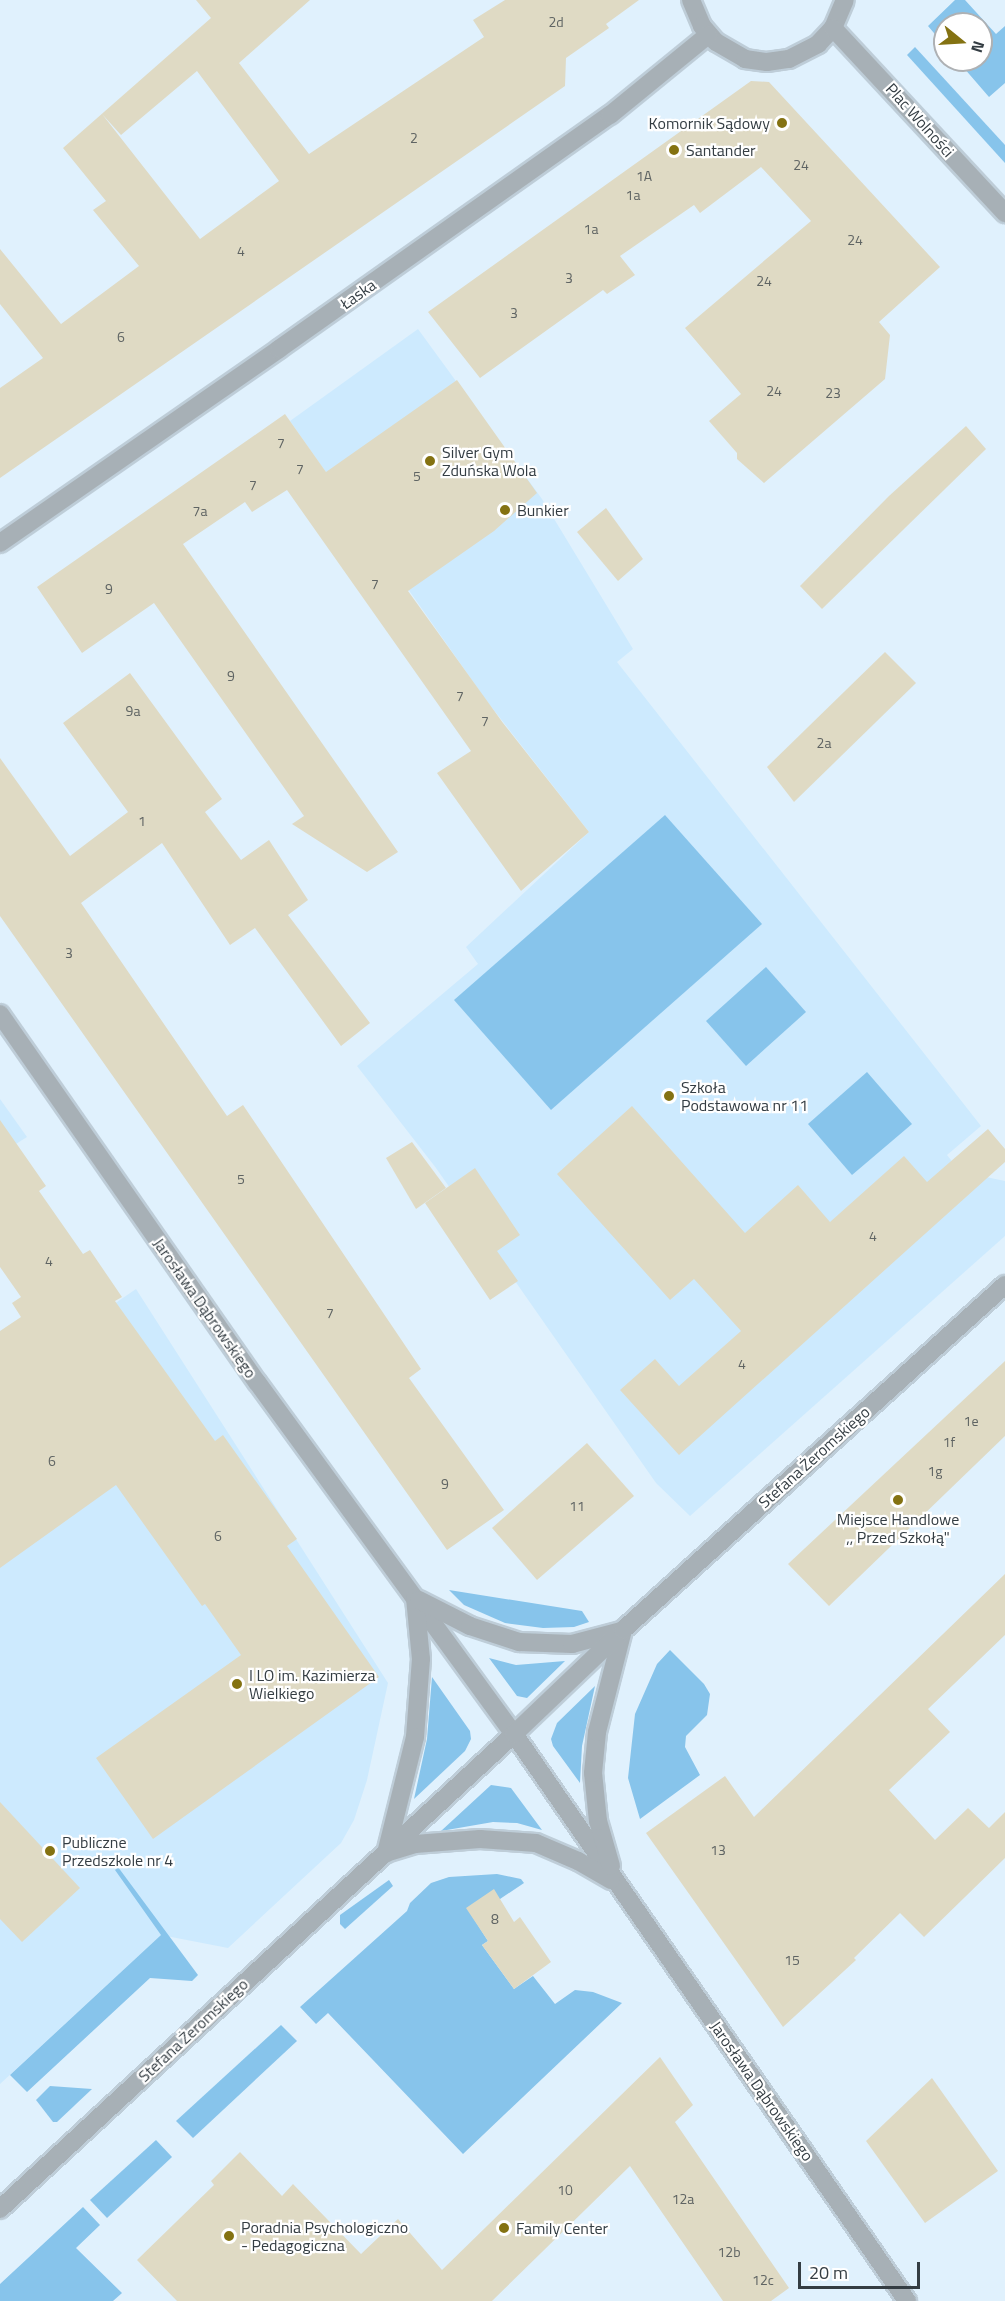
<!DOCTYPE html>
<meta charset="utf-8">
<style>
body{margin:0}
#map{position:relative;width:1005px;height:2301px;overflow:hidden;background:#e0f1fd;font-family:"Titillium Web",sans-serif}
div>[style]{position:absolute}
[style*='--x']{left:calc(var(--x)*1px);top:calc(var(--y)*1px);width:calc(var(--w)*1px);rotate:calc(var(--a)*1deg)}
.built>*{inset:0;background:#cdeafe}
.green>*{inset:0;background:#87c4eb}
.building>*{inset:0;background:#dfdac4}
.roads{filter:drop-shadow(2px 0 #becdd8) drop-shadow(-2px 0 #becdd8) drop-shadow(0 2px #becdd8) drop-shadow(0 -2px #becdd8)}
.minor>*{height:18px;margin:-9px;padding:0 9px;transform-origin:9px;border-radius:9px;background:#a7b0b6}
.dots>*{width:16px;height:16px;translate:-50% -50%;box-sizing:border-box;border:3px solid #fff;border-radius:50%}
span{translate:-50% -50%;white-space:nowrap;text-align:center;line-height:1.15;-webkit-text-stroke:4.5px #fff;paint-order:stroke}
.number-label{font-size:14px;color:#5f6463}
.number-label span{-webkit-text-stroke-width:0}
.street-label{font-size:16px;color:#343d43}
.poi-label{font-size:16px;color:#343d43}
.right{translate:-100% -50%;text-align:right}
.left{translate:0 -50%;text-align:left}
.north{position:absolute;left:933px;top:12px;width:60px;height:60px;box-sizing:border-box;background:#fff;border:2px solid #aeb1b4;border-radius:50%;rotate:108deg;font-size:16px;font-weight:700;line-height:24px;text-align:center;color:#343d43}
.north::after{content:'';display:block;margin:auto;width:21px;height:27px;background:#847212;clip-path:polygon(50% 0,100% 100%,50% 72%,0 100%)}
.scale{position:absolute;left:798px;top:2262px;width:122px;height:27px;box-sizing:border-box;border:3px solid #343d43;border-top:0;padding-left:8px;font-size:18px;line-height:21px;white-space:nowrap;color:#343d43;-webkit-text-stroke:4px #fff;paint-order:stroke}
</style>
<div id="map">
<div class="built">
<div style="clip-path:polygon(418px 329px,542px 499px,633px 649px,617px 662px,981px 1126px,947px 1155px,974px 1189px,986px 1177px,1005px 1181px,1005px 1236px,690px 1516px,656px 1483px,436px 1168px,357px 1066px,478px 964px,466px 947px,589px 832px,486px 700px,290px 421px)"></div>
<div style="clip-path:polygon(0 1099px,27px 1137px,0 1154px)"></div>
<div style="clip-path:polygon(136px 1289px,388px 1683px,367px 1780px,354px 1820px,341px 1843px,228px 1948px,161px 1935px,0 2084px,0 1382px)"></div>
</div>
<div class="green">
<div style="clip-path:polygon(955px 0,965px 0,996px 34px,1005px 26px,1005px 83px,989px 97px,957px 60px,981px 60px,981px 24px,945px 24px,945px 46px,928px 26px)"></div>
<div style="clip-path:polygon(915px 47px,1005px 145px,1005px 163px,907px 55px)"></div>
<div style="clip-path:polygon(665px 815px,762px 924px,551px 1110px,454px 1000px)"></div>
<div style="clip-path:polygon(766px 967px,806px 1012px,746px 1066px,706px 1021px)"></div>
<div style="clip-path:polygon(867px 1072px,912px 1124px,852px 1175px,808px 1124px)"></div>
<div style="clip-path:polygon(449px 1590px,582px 1611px,589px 1622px,574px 1627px,543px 1628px,505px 1623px,464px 1605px)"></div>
<div style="clip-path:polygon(670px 1650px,704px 1684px,710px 1694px,707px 1715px,686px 1736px,685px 1747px,700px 1775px,640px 1819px,628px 1778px,635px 1714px,657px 1664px)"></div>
<div style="clip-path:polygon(489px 1658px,516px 1665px,565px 1661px,527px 1698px,517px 1696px)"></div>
<div style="clip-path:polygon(432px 1677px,470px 1731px,471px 1739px,465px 1751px,414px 1799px,427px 1739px)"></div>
<div style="clip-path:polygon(595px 1686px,582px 1746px,580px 1783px,553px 1746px,551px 1739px,557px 1723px)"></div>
<div style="clip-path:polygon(491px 1785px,511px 1788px,542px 1830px,517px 1823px,493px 1822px,441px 1831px)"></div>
<div style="clip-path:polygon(118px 1867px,198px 1975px,192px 1981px,150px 1978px,27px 2092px,10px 2075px,161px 1935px,115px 1870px)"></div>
<div style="clip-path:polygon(497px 1874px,521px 1879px,524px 1883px,500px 1899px,467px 1908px,488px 1941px,482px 1945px,514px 1989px,533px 1976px,555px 2004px,575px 1990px,593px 1992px,622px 2003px,463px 2154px,328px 2013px,316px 2024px,300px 2007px,407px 1911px,410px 1903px,431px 1883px,449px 1877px)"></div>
<div style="clip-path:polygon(389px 1880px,393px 1886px,345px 1929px,340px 1924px,340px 1915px)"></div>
<div style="clip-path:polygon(281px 2025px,297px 2041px,193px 2138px,176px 2121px)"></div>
<div style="clip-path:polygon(50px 2086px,92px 2089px,57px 2122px,53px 2122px,36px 2100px)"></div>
<div style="clip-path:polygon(156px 2140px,172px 2157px,107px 2218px,90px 2200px)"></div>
<div style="clip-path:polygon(83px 2207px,100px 2225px,76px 2248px,122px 2293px,113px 2301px,0 2301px,0 2284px)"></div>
</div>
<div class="building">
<div style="clip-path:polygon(evenodd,196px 0,310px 0,239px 63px,309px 154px,484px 37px,473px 20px,505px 0,639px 0,606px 24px,609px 28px,566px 58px,565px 86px,0 478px,0 388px,43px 358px,0 304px,0 249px,61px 324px,139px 266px,93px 210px,106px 201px,63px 148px,211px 18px,196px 0,197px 71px,279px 181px,200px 239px,102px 114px,121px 135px,197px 71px)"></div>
<div style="clip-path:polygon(751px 81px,769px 82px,940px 267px,879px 322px,890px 335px,885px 379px,764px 483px,737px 459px,737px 453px,709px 421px,741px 394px,685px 328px,811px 221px,761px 167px,700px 213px,694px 205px,620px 256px,635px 275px,607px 294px,603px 290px,480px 378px,428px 312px)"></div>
<div style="clip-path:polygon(457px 380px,537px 493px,494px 531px,408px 591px,503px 723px,589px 832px,521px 891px,437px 773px,471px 751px,287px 490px,252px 512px,245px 502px,183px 544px,398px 852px,367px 872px,292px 824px,304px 816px,154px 603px,82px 653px,37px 587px,285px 414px,326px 472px)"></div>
<div style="clip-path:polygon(966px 426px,986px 449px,822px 609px,800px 586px,889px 496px)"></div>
<div style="clip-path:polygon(606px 508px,643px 559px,618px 581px,577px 532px)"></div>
<div style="clip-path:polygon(885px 652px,916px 683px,794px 802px,767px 767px)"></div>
<div style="clip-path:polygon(130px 673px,222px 799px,205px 812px,241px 860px,269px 840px,308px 900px,288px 915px,370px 1023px,341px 1046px,255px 928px,230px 945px,162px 843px,81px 903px,227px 1116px,243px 1105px,421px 1369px,409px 1378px,504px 1510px,447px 1550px,0 916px,0 758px,70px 856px,128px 812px,63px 723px)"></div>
<div style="clip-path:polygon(632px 1106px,745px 1233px,798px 1185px,830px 1222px,904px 1156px,927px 1182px,988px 1129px,1005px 1149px,1005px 1162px,679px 1455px,620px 1390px,655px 1359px,679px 1386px,741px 1331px,694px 1279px,670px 1300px,557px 1174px)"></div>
<div style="clip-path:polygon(0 1120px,46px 1186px,39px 1191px,83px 1254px,90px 1250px,122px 1297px,115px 1301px,215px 1441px,223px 1435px,297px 1539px,287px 1546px,379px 1677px,153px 1839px,96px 1758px,241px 1655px,205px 1604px,202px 1606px,116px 1485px,0 1568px,0 1331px,21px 1317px,12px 1303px,21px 1297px,0 1267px)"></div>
<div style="clip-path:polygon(412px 1142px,446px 1188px,416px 1209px,386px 1158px)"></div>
<div style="clip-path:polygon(475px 1168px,520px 1235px,497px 1251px,518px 1281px,490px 1300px,425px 1203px)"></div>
<div style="clip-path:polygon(1005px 1361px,1005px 1436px,829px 1606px,788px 1564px)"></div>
<div style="clip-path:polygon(587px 1443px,634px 1496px,537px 1580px,492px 1528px)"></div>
<div style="clip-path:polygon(1005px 1574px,1005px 1635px,928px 1709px,950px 1732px,889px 1790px,935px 1840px,968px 1808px,989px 1828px,1005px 1812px,1005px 1858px,924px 1937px,900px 1913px,854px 1958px,856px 1960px,783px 2027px,646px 1833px,725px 1776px,754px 1817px)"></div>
<div style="clip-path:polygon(0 1802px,80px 1888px,22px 1942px,0 1919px)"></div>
<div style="clip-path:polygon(494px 1889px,514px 1922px,520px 1917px,551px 1962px,514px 1989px,482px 1945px,488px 1941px,466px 1908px)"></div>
<div style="clip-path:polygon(660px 2057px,693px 2105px,675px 2122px,789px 2288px,771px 2301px,723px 2301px,630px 2166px,492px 2301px,177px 2301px,137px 2260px,214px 2185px,211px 2181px,240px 2152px,282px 2196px,293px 2184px,361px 2254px,398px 2219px,442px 2270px)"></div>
<div style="clip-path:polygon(932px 2078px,998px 2171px,925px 2223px,866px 2141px)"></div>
</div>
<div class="roads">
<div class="minor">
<div style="--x:691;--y:0;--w:28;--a:67"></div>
<div style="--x:702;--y:26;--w:21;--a:49"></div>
<div style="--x:716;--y:42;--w:34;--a:30"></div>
<div style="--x:745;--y:59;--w:22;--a:8"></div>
<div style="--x:767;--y:62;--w:22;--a:-8"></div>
<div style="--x:789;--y:59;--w:33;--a:-27"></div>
<div style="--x:818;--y:44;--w:22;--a:-47"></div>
<div style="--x:833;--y:28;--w:30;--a:-67"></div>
<div style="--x:833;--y:28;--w:253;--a:47.1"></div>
<div style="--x:0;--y:543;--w:340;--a:-34.8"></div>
<div style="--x:279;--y:349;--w:405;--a:-35.3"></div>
<div style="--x:610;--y:115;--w:127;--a:-39.2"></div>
<div style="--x:0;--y:1014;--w:449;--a:55.1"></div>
<div style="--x:257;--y:1382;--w:436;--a:53.9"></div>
<div style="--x:514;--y:1734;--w:690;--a:55.27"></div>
<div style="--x:415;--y:1598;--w:61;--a:84.4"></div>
<div style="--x:421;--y:1659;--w:78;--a:94.4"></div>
<div style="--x:415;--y:1737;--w:120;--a:104"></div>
<div style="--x:386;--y:1853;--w:30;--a:-17"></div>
<div style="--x:415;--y:1844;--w:65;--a:-4.4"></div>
<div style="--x:480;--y:1839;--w:56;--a:4.1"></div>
<div style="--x:536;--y:1843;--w:46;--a:23.2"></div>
<div style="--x:578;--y:1861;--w:38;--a:30"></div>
<div style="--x:419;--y:1600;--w:57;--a:27"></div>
<div style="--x:470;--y:1626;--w:52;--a:18.1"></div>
<div style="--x:519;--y:1642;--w:53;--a:2.2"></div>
<div style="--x:572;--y:1644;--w:51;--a:-14.9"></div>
<div style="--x:611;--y:1866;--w:47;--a:-106.1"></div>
<div style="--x:598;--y:1821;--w:48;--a:-95.9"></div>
<div style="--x:593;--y:1773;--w:41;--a:-84.4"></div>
<div style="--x:597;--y:1732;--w:105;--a:-75.7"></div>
<div style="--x:0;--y:2209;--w:700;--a:-42.74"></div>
<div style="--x:514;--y:1734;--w:151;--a:-43.7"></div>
<div style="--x:623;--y:1630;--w:515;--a:-42.09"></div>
</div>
</div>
<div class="dots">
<div style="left:782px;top:123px;background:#847212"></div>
<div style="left:674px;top:150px;background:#847212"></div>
<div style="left:430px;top:461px;background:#847212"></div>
<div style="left:505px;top:510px;background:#847212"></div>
<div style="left:669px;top:1096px;background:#847212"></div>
<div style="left:898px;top:1500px;background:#847212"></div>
<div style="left:237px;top:1684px;background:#847212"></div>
<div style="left:50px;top:1851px;background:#847212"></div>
<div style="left:504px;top:2228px;background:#847212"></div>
<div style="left:229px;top:2236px;background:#847212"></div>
</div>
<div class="number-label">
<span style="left:556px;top:22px">2d</span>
<span style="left:414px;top:138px">2</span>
<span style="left:801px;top:165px">24</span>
<span style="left:644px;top:176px">1A</span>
<span style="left:633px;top:195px">1a</span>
<span style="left:591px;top:229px">1a</span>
<span style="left:855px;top:240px">24</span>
<span style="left:241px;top:251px">4</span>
<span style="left:569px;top:278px">3</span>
<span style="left:764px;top:281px">24</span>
<span style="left:514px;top:313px">3</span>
<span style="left:121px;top:337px">6</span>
<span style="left:774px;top:391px">24</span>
<span style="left:833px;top:393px">23</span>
<span style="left:281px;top:443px">7</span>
<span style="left:300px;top:469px">7</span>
<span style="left:417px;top:476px">5</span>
<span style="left:253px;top:485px">7</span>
<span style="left:200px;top:511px">7a</span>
<span style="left:375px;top:584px">7</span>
<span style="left:109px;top:589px">9</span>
<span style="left:231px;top:676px">9</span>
<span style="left:460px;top:696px">7</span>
<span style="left:133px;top:711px">9a</span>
<span style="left:485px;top:721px">7</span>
<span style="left:824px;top:743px">2a</span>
<span style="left:142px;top:821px">1</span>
<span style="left:69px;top:953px">3</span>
<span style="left:241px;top:1179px">5</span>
<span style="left:873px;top:1236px">4</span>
<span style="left:49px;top:1261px">4</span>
<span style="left:330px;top:1313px">7</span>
<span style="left:742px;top:1364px">4</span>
<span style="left:971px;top:1421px">1e</span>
<span style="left:949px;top:1442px">1f</span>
<span style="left:52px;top:1461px">6</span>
<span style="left:935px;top:1471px">1g</span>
<span style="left:445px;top:1484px">9</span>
<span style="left:577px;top:1506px">11</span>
<span style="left:218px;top:1536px">6</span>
<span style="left:718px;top:1850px">13</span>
<span style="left:495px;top:1919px">8</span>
<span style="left:792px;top:1960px">15</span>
<span style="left:565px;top:2190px">10</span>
<span style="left:683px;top:2199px">12a</span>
<span style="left:729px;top:2252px">12b</span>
<span style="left:763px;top:2280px">12c</span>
</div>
<div class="street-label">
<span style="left:920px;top:120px;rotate:48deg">Plac Wolności</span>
<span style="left:358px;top:294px;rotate:-35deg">Łaska</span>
<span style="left:205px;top:1308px;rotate:55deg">Jarosława Dąbrowskiego</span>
<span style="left:814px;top:1457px;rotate:-42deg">Stefana Żeromskiego</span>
<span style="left:193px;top:2030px;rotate:-43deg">Stefana Żeromskiego</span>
<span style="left:762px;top:2091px;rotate:55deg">Jarosława Dąbrowskiego</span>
</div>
<div class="poi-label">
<span class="right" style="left:770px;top:123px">Komornik Sądowy</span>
<span class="left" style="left:686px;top:150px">Santander</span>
<span class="left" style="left:442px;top:461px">Silver Gym<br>Zduńska Wola</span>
<span class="left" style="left:517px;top:510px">Bunkier</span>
<span class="left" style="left:681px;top:1096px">Szkoła<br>Podstawowa nr 11</span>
<span style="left:898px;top:1528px">Miejsce Handlowe<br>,, Przed Szkołą"</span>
<span class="left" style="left:249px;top:1684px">I LO im. Kazimierza<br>Wielkiego</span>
<span class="left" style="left:62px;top:1851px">Publiczne<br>Przedszkole nr 4</span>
<span class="left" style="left:241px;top:2236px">Poradnia Psychologiczno<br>- Pedagogiczna</span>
<span class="left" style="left:516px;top:2228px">Family Center</span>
</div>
<div class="north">N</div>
<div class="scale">20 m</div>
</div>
